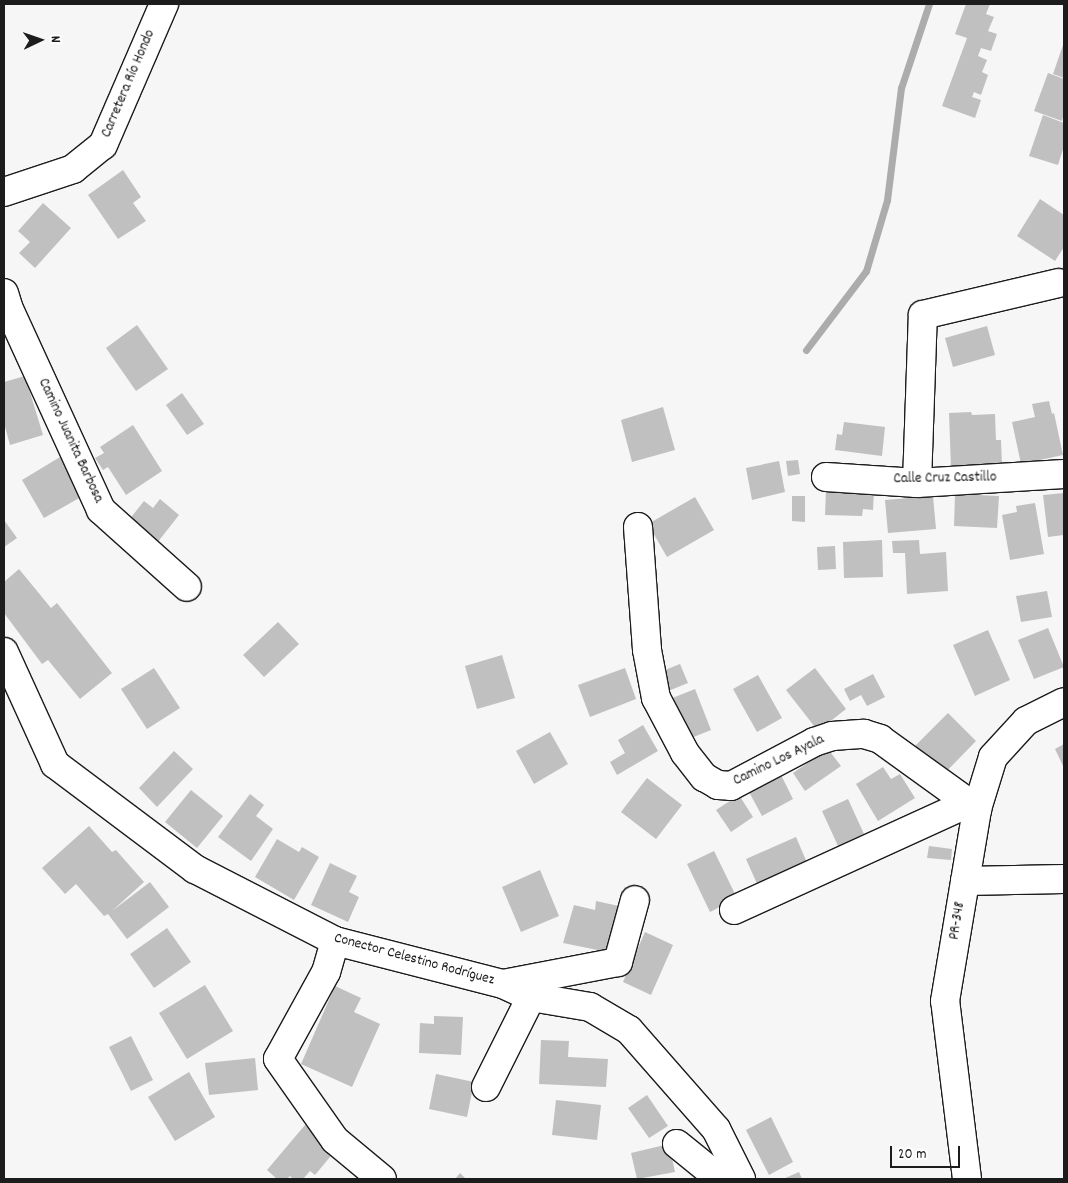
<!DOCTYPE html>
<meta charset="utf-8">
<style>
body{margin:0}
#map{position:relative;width:1068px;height:1183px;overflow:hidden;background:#f6f6f6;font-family:Dekko,sans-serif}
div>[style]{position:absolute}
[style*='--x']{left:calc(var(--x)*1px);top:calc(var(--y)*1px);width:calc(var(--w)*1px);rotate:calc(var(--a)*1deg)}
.stream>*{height:7px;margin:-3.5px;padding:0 3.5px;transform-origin:3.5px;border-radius:3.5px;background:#acacac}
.building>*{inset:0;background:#c0c0c0}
.roads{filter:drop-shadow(1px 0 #1c1c1c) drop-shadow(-1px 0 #1c1c1c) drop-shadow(0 1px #1c1c1c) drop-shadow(0 -1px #1c1c1c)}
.minor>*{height:28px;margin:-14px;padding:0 14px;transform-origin:14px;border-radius:14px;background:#fff}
span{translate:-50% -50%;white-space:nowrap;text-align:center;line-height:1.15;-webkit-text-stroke:5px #fff;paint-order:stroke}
.street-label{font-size:15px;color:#1c1c1c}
.frame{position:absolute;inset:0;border:5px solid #1c1c1c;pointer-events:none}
.north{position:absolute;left:15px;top:15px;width:50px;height:50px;-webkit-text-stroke:4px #fff;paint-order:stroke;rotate:87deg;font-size:14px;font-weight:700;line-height:20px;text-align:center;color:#1c1c1c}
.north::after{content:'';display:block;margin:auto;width:18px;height:22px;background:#1c1c1c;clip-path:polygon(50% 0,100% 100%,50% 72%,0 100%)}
.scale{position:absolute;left:890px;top:1146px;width:70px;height:22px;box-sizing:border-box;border:2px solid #1c1c1c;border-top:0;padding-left:6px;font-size:15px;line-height:18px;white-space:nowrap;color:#1c1c1c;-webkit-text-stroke:4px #fff;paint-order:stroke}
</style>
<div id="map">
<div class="stream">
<div style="--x:806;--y:350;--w:99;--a:-52.8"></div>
<div style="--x:866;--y:271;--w:74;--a:-73.5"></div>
<div style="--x:887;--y:200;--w:113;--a:-82.9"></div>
<div style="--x:901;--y:88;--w:89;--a:-71.6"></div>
</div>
<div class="building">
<div style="clip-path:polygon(966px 4px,990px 4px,986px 14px,994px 17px,988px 31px,997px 34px,991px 51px,981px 48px,978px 56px,987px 60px,982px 72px,988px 75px,981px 95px,974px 92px,972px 97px,981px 100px,975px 118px,942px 106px,967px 38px,955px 34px)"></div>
<div style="clip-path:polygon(1064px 42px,1064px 78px,1053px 74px)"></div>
<div style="clip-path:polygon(1048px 73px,1064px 79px,1064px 113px,1062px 121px,1034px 111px)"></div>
<div style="clip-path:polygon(1043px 115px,1064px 123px,1064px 146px,1058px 165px,1029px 156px)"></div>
<div style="clip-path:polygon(123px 170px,141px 197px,133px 203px,146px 221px,118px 239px,88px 195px)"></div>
<div style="clip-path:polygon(1040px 199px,1064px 215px,1064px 247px,1055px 261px,1017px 236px)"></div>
<div style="clip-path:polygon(43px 203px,71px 228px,35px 268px,19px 253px,30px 242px,18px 231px)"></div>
<div style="clip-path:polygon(137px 325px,168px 369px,136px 391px,106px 348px)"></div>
<div style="clip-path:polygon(987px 326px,995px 355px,953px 367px,945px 338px)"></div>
<div style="clip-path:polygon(25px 376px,43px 435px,10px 445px,4px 423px,4px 382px)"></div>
<div style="clip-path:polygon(182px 393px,204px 424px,187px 435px,166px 405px)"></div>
<div style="clip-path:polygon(1049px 401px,1052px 414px,1054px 413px,1063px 455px,1021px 464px,1012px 422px,1035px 417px,1032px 404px)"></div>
<div style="clip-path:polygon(663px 407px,675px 450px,632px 462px,621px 420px)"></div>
<div style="clip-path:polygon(971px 412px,972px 415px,995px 414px,996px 440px,1001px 440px,1002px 465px,951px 468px,949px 413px)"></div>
<div style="clip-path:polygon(844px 422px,885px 427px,882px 456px,835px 450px,837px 434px,842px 435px)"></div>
<div style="clip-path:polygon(133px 425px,162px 471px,126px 495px,108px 467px,103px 470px,95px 458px,104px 453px,100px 447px)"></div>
<div style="clip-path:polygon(65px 454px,88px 493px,44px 518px,22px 480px)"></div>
<div style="clip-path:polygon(798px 460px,800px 474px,788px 476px,786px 461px)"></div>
<div style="clip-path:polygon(779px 461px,785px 492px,752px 500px,746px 468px)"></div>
<div style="clip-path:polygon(826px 489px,874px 491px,873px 510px,863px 509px,862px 516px,825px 515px)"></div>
<div style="clip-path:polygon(1064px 493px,1064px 535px,1048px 537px,1043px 495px)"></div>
<div style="clip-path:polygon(955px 494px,999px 496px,997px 528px,954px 526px)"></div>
<div style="clip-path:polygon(792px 496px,805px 496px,805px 522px,792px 521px)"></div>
<div style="clip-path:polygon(933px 496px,936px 529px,888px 533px,885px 500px)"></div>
<div style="clip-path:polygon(695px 497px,714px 530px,667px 557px,648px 524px)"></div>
<div style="clip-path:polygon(160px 499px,179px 515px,157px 543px,129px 520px,144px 501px,153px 508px)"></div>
<div style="clip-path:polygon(1035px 503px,1044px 554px,1010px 560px,1002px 515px,1017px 512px,1016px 506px)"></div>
<div style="clip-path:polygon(4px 520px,17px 538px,4px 547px)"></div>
<div style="clip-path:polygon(882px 540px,883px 577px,844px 578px,843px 542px)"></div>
<div style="clip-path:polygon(919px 540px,920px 554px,946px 552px,948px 591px,907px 594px,905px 553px,893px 553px,892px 541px)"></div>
<div style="clip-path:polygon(835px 546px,836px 569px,818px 570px,817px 547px)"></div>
<div style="clip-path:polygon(19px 569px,51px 608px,57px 603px,112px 673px,80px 699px,48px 660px,42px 664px,4px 613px,4px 582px)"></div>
<div style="clip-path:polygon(1047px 591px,1052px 617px,1021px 622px,1016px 596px)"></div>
<div style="clip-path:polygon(278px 622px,299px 644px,264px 677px,243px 655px)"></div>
<div style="clip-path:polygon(1048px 628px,1064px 667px,1034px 679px,1018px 640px)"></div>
<div style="clip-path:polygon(988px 630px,1010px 680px,975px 696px,953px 645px)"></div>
<div style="clip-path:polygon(502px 655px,515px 698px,477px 709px,465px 666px)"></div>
<div style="clip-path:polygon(680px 664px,688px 683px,668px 691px,660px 672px)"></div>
<div style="clip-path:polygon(154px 668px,180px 708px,147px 729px,121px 689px)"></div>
<div style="clip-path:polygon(625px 668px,636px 699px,590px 717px,578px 685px)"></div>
<div style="clip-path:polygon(815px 668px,846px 709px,818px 731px,786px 690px)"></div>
<div style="clip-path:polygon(873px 674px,885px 697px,867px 706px,861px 695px,850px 701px,844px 689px)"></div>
<div style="clip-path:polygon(758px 675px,782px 718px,757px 732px,733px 689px)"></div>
<div style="clip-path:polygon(695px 689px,711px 730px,686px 740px,670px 699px)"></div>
<div style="clip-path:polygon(948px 713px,976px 741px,941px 777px,912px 749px)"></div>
<div style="clip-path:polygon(643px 725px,658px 751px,617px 775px,610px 762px,625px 753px,618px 740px)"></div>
<div style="clip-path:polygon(550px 732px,568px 764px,534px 784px,516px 751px)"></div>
<div style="clip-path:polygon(1064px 744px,1064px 768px,1055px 749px)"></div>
<div style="clip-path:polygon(828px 749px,841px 766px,805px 791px,793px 773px)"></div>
<div style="clip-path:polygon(174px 751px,193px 769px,157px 807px,139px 788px)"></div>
<div style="clip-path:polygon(883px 767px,891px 779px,900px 774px,915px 798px,878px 821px,856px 784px)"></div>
<div style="clip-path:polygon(781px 775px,793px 799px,762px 816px,749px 792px)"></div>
<div style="clip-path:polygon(647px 778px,682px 805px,656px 839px,621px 812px)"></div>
<div style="clip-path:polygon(191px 790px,223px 816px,197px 848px,165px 822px)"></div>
<div style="clip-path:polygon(250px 794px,264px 805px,256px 816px,273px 829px,251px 861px,218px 837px)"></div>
<div style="clip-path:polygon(739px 795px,753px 817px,731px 832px,716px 810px)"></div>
<div style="clip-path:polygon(848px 799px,864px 834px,838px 846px,822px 811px)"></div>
<div style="clip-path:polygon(89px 826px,112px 852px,116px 850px,144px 882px,112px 911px,150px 882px,169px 907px,127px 939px,108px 914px,104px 916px,76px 884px,65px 894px,42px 868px)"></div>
<div style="clip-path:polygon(796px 837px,808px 865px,758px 886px,746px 859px)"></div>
<div style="clip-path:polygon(277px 839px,299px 852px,302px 847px,319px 857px,294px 900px,255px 877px)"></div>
<div style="clip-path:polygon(929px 846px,952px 849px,951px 860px,927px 858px)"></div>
<div style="clip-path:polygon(714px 851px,737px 898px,710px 912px,687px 864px)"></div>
<div style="clip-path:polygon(330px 863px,357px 876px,349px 892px,359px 897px,348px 922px,311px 905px)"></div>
<div style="clip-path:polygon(540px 870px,559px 916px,521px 932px,502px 887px)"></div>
<div style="clip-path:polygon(596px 901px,628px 908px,617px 954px,563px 943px,574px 905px,595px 910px)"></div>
<div style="clip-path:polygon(167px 928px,191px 962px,154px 988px,130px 954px)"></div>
<div style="clip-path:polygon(645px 932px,673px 945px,651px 995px,623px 982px)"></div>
<div style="clip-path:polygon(205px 985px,233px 1031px,187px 1059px,159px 1013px)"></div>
<div style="clip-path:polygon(335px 986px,361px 998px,354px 1012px,380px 1024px,352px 1087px,301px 1064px)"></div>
<div style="clip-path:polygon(434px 1016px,463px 1017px,461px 1055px,419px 1053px,420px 1023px,434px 1024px)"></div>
<div style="clip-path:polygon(131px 1036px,153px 1080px,131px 1091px,109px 1047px)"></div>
<div style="clip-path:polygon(541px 1040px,569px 1041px,568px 1057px,608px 1059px,606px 1087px,539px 1084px)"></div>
<div style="clip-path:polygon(255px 1058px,258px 1090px,209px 1095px,205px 1063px)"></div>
<div style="clip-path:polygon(189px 1072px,215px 1117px,175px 1141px,148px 1097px)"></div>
<div style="clip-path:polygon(436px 1074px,474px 1082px,467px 1117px,429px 1109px)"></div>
<div style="clip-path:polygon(647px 1095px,668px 1126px,649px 1138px,628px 1108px)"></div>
<div style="clip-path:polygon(556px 1100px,601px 1105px,597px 1140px,552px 1135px)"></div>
<div style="clip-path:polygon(771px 1117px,793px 1162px,769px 1175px,746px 1130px)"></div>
<div style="clip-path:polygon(305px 1125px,335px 1151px,315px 1175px,310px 1171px,303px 1179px,293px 1179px,290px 1176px,287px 1179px,277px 1179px,267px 1170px)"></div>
<div style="clip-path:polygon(669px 1144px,675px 1172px,637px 1179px,631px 1153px)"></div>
<div style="clip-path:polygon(799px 1172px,802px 1179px,783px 1179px)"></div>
<div style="clip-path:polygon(460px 1173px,466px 1179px,455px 1179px)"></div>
</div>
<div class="roads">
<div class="minor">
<div style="--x:4;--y:192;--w:73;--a:-18.4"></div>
<div style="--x:73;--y:169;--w:38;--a:-39"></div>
<div style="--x:103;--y:145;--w:154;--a:-66.6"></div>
<div style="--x:4;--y:293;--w:17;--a:73"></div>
<div style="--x:9;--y:309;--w:221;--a:65.4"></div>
<div style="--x:101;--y:510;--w:115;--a:41.8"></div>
<div style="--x:826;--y:477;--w:91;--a:3.8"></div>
<div style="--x:917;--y:483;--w:147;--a:-3.5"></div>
<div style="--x:917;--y:483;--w:168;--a:-88"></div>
<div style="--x:923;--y:315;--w:139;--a:-13.3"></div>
<div style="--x:638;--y:527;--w:123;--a:85.8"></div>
<div style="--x:647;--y:650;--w:49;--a:79.4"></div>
<div style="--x:656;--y:698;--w:62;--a:62.2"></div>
<div style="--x:685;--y:753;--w:31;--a:52"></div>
<div style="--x:704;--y:777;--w:16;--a:30"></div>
<div style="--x:718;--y:785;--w:13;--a:4"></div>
<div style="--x:731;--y:786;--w:94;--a:-27.9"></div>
<div style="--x:814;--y:742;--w:19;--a:-18"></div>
<div style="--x:832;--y:736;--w:32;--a:-4"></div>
<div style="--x:864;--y:734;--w:17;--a:17"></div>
<div style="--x:880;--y:739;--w:120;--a:35.8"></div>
<div style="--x:4;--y:652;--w:123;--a:65.5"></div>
<div style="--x:55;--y:764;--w:175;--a:36.9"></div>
<div style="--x:195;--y:869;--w:157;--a:27.2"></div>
<div style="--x:335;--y:941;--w:173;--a:14.4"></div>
<div style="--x:503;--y:984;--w:31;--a:25"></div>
<div style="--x:531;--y:997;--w:60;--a:9.6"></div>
<div style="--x:590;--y:1007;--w:45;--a:30.5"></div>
<div style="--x:629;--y:1030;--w:132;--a:48.7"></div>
<div style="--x:716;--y:1129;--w:56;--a:63.4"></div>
<div style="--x:965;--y:881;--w:99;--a:-1.2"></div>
<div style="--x:734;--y:910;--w:256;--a:-24.5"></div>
<div style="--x:335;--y:941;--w:32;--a:106"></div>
<div style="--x:326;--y:972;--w:99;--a:118.9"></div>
<div style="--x:278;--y:1059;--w:99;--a:54.9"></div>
<div style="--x:335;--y:1140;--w:61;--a:39.7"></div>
<div style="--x:503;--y:984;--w:117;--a:-10.8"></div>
<div style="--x:618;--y:962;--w:64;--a:-74.7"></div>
<div style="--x:486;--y:1087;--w:101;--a:-63.4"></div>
<div style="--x:677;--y:1144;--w:55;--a:39.1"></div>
<div style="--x:967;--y:1179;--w:179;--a:-97"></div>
<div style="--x:945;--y:1001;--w:195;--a:-80.5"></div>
<div style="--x:977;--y:809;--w:54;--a:-72.9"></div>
<div style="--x:993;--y:757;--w:49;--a:-47.5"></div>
<div style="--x:1026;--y:721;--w:42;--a:-26.6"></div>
</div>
</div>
<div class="street-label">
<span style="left:129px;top:84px;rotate:-67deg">Carretera Río Hondo</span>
<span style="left:70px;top:441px;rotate:65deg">Camino Juanita Barbosa</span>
<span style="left:945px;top:479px;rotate:-1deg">Calle Cruz Castillo</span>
<span style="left:779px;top:761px;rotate:-26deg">Camino Los Ayala</span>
<span style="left:958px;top:921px;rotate:-81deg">PR-348</span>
<span style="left:414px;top:960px;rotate:15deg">Conector Celestino Rodríguez</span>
</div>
<div class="frame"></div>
<div class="north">N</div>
<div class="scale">20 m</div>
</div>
